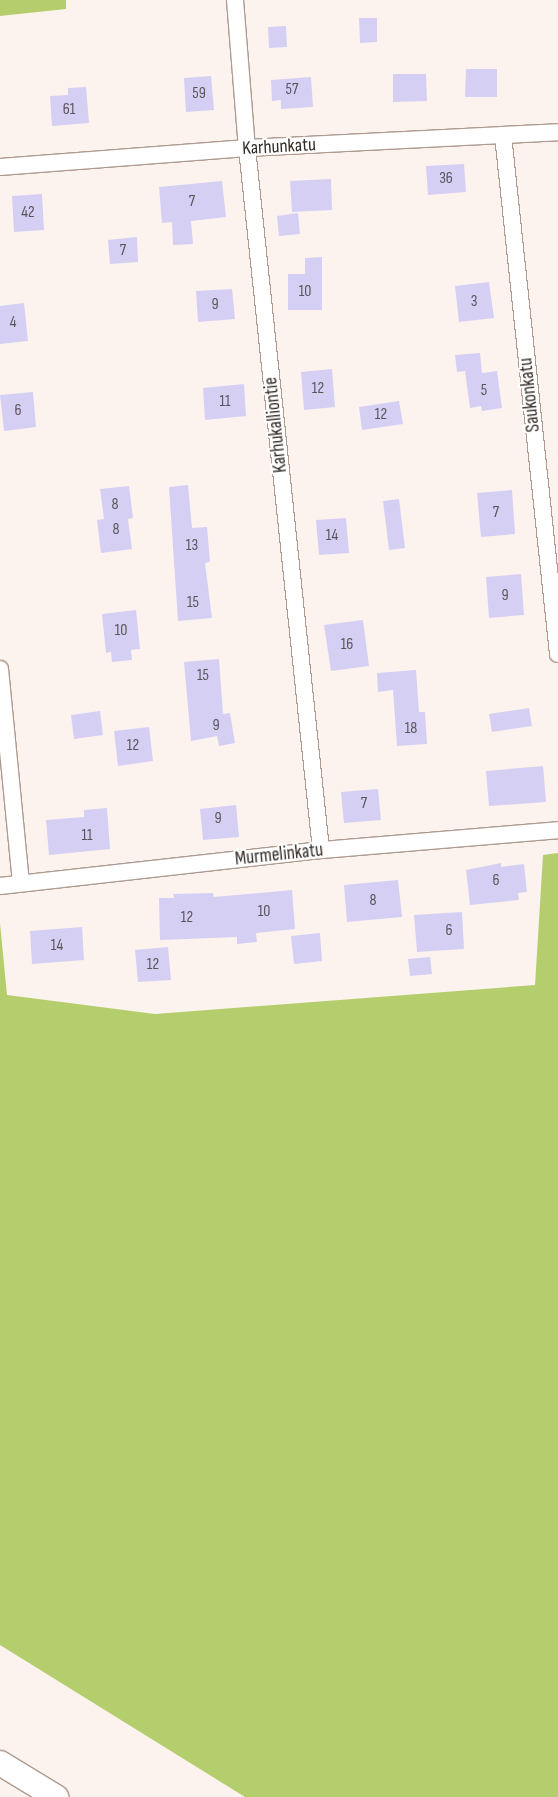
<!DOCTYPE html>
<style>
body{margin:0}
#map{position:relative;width:558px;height:1797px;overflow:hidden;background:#fcf3ee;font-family:"Sofia Sans Condensed",sans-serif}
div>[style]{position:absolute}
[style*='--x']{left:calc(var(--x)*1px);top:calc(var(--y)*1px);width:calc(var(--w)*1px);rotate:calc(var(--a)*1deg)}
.forest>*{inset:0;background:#b4ce6d}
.building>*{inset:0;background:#d5cff4}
.roads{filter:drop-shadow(1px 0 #ae9a8f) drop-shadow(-1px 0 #ae9a8f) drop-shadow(0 1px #ae9a8f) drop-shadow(0 -1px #ae9a8f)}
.street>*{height:16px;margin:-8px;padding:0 8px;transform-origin:8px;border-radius:8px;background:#fff}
.secondary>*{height:24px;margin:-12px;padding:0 12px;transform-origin:12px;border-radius:12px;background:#fff}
span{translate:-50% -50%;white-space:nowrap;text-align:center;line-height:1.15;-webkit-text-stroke:4.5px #fff;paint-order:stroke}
.number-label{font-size:16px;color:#5b5359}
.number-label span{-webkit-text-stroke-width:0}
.street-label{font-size:19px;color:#322a25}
</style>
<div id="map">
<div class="forest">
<div style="clip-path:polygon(0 0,66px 0,66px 9px,0 16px)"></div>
<div style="clip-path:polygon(558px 853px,558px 1797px,245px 1797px,0 1645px,0 923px,7px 995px,155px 1014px,535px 985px,543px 855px)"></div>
</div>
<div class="building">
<div style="clip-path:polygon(359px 18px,377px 18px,377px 42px,360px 43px)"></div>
<div style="clip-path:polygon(286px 26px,287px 47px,269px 48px,268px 27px)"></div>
<div style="clip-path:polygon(466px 69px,497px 69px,497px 97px,465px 97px)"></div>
<div style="clip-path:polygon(393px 74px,426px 74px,427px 101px,393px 102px)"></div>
<div style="clip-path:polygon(211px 76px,214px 110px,186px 112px,184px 78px)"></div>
<div style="clip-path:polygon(311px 77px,313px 107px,281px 109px,281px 100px,272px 101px,271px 80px)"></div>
<div style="clip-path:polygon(86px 87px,89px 123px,52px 126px,50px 96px,68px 95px,68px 88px)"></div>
<div style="clip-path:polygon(464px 164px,466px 192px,428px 195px,426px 166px)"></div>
<div style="clip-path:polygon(331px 179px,332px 210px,292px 212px,290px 181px)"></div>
<div style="clip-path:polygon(222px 181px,226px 217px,191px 221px,193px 244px,173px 245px,172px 222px,162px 223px,159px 187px)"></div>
<div style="clip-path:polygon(42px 194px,44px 230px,14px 232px,12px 196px)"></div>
<div style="clip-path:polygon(298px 213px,300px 234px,279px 236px,277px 216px)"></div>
<div style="clip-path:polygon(137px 237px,138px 262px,110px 264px,108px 240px)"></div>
<div style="clip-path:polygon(322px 257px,322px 310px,288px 310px,288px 274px,305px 274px,305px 258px)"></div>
<div style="clip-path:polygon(489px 282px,494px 318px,459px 322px,455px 286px)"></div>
<div style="clip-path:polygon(232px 289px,235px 319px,198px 322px,196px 291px)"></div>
<div style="clip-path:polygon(24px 303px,28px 341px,0 344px,0 306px)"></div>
<div style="clip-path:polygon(480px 353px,482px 373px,497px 371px,502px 408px,482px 411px,481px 406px,470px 408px,465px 371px,457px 372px,455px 355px)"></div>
<div style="clip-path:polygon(332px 369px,335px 407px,304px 410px,301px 372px)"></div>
<div style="clip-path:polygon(244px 384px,246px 416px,205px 420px,203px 388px)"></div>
<div style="clip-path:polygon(33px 392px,36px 427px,4px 431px,0 395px)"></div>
<div style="clip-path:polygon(399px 401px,403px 424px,362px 430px,359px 407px)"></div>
<div style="clip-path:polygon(188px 485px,192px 528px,207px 527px,210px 562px,205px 563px,212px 618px,178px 621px,169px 487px)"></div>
<div style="clip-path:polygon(129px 486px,133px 518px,128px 519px,132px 549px,101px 553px,97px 520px,104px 519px,100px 489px)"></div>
<div style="clip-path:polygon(512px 490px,515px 534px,481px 537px,477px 493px)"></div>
<div style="clip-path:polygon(399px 499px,405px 548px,389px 550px,383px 501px)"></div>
<div style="clip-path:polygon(346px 518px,349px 553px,319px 555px,316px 520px)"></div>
<div style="clip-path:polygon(521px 574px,524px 615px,489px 618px,486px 577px)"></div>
<div style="clip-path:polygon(136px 610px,140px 649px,131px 650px,132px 660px,112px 662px,111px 652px,106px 653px,102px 614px)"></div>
<div style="clip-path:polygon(363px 620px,369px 666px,331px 671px,324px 625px)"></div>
<div style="clip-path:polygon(219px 659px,223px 714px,230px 713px,235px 743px,219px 746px,217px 736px,191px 741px,184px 662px)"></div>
<div style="clip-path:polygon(416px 670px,419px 712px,425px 712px,427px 744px,397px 746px,393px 690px,378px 692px,377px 673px)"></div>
<div style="clip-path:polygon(529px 708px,532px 726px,492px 732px,489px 714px)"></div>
<div style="clip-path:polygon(100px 711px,103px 735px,74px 739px,71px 715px)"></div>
<div style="clip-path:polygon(149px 727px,153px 761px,118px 766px,114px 731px)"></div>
<div style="clip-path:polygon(543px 766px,546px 802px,489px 806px,486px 771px)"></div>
<div style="clip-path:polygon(378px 789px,381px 820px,344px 823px,341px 792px)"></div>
<div style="clip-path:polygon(236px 805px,239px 837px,203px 840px,200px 809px)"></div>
<div style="clip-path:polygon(107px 808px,110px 849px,49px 855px,46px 820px,84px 817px,84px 810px)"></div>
<div style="clip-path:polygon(501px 863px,501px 867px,524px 864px,527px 892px,518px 893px,519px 900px,470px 905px,466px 870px)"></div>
<div style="clip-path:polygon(398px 880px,402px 917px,347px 922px,344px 885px)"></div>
<div style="clip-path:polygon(292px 890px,295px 929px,256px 933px,257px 942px,237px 944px,237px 937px,160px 940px,159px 898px,174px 898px,173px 894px,213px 893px,214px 897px)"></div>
<div style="clip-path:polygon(462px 912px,464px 949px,417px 952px,414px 915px)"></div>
<div style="clip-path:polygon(82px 927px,84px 960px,32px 964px,30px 931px)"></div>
<div style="clip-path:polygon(320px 933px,322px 961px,294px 964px,291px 936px)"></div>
<div style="clip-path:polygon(168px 947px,171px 980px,138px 982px,135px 950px)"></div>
<div style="clip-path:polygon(430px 957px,432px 974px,410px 976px,408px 959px)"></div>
</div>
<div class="roads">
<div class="street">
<div style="--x:235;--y:0;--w:148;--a:85.4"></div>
<div style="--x:247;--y:148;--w:706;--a:83.98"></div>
<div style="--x:503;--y:135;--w:522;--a:83.95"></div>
<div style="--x:0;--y:167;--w:248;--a:-4.4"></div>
<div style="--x:247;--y:148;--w:311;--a:-2.9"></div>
<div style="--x:0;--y:669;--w:215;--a:84.4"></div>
<div style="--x:0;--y:886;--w:323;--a:-6.4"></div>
<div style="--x:321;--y:850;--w:238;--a:-4.8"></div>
</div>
<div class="secondary">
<div style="--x:0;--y:1763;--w:66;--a:31.3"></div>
</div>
</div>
<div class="number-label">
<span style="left:292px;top:90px">57</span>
<span style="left:199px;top:94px">59</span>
<span style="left:69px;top:110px">61</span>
<span style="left:446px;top:179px">36</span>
<span style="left:192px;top:202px">7</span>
<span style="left:28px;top:213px">42</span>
<span style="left:123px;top:251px">7</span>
<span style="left:305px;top:292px">10</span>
<span style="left:474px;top:302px">3</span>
<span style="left:215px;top:305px">9</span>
<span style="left:13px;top:323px">4</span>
<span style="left:318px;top:389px">12</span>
<span style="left:484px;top:391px">5</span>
<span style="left:225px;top:402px">11</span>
<span style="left:18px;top:411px">6</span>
<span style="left:381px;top:415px">12</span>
<span style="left:115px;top:505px">8</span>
<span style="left:496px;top:513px">7</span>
<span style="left:116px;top:530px">8</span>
<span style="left:332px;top:536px">14</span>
<span style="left:192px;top:546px">13</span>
<span style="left:505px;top:596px">9</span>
<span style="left:193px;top:603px">15</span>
<span style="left:121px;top:631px">10</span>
<span style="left:347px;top:645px">16</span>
<span style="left:203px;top:676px">15</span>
<span style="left:216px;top:726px">9</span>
<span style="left:411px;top:729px">18</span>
<span style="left:133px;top:746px">12</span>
<span style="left:364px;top:804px">7</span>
<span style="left:218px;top:819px">9</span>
<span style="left:87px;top:836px">11</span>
<span style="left:496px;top:881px">6</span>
<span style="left:373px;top:901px">8</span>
<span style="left:264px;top:912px">10</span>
<span style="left:187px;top:918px">12</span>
<span style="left:449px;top:931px">6</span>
<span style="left:57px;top:946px">14</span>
<span style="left:153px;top:965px">12</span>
</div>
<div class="street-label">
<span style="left:279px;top:147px;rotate:-3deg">Karhunkatu</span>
<span style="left:530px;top:395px;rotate:-96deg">Saukonkatu</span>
<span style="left:276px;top:425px;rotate:-96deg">Karhukalliontie</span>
<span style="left:279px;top:855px;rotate:-6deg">Murmelinkatu</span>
</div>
</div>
